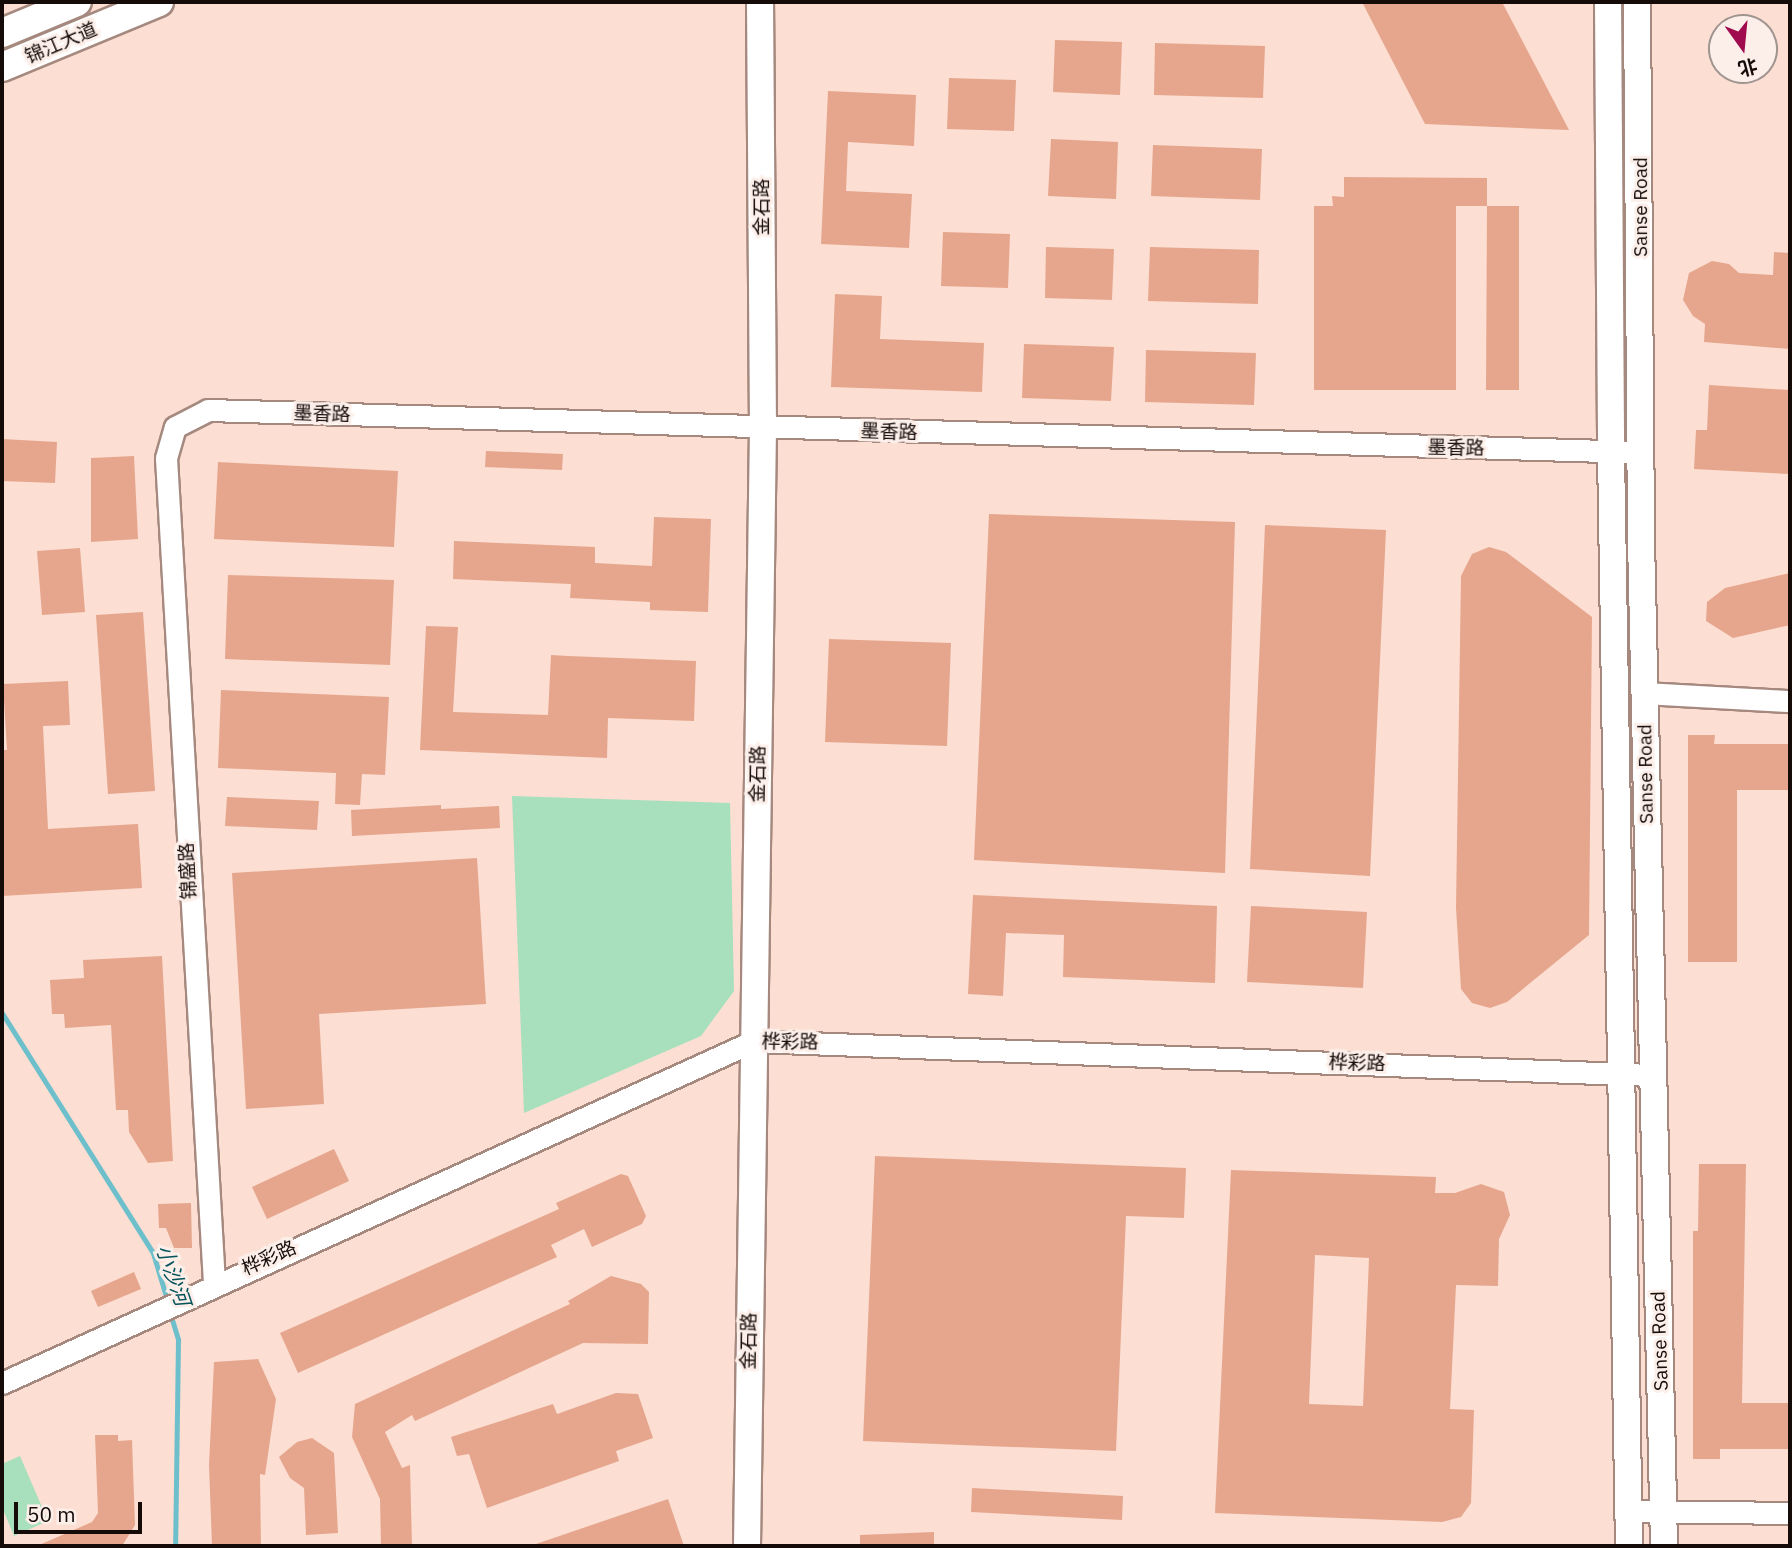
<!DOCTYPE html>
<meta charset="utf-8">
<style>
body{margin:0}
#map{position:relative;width:1792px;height:1548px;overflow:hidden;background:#fcded2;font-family:"IBM Plex Sans","Noto Sans SC",sans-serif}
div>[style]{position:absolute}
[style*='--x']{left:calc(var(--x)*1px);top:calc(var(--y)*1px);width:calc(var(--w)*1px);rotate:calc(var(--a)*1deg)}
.green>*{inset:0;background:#a8e0be}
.stream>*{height:5px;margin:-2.5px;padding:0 2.5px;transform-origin:2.5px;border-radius:2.5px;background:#6dc0cb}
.building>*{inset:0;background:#e6a68d}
.roads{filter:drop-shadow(2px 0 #a5897f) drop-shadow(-2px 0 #a5897f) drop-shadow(0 2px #a5897f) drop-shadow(0 -2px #a5897f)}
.minor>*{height:21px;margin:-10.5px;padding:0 10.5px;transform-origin:10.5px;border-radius:10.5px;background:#fff}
.tertiary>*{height:26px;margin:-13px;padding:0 13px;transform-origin:13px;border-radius:13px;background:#fff}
.secondary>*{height:28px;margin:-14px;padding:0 14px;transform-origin:14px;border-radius:14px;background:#fff}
span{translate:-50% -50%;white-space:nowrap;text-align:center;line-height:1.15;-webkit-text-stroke:6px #fcefea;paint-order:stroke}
.street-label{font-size:19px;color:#150b08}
.water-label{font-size:21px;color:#05535b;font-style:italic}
.frame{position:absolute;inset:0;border:4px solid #150b08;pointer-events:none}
.north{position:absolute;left:1708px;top:14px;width:70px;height:70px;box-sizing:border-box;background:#fcefea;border:2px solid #a09490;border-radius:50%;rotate:165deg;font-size:19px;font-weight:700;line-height:28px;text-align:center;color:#150b08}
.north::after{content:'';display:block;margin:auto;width:24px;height:32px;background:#a00b50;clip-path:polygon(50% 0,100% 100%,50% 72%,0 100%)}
.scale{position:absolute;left:14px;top:1502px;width:128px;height:32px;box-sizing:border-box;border:4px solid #150b08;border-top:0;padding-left:9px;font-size:21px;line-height:24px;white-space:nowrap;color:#150b08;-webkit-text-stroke:5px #fcefea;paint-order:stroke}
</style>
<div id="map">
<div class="green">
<div style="clip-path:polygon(512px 796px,730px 803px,734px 991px,701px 1036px,524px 1113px)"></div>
<div style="clip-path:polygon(20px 1456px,48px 1521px,14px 1536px,2px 1507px,2px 1464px)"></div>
</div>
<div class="stream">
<div style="--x:2;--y:1013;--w:284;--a:57.8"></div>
<div style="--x:153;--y:1253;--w:52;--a:73.3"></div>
<div style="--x:170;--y:1313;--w:28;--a:73"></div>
<div style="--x:178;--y:1340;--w:206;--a:90.8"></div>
</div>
<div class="building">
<div style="clip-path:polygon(1362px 2px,1502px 2px,1569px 130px,1425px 124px)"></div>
<div style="clip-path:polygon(1055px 40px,1122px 42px,1120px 95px,1053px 92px)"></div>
<div style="clip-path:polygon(1155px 43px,1265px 46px,1263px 98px,1154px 95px)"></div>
<div style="clip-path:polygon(949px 78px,1016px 80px,1014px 131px,947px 129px)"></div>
<div style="clip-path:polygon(828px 91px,916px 95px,914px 146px,848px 142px,846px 191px,912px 194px,909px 248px,821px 244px)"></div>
<div style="clip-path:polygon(1051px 139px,1118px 142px,1116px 199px,1048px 196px)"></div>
<div style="clip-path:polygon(1153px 145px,1262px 149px,1260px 200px,1151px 196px)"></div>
<div style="clip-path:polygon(1344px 177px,1487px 178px,1487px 206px,1456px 206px,1456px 390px,1314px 390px,1314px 206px,1333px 206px,1332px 196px,1344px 197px)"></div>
<div style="clip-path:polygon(1487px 206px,1519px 206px,1519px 390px,1486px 390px)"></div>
<div style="clip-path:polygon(943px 232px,1010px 234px,1008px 288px,941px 286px)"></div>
<div style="clip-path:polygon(1046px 247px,1114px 249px,1112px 300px,1045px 298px)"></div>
<div style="clip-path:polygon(1150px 247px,1259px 250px,1258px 304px,1148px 301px)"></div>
<div style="clip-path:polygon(1774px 252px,1790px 253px,1790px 349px,1704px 342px,1705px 324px,1693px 316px,1683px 300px,1689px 273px,1712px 261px,1729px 264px,1739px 273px,1773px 275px)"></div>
<div style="clip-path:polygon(835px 294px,882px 296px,880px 339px,984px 343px,982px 392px,831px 387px)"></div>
<div style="clip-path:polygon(1024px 344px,1114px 347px,1111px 401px,1022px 398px)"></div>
<div style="clip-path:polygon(1146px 350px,1256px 353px,1254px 405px,1145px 402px)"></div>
<div style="clip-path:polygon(1709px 385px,1790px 390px,1790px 474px,1694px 469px,1696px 430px,1707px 430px)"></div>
<div style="clip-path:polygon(2px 439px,57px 442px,55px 483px,2px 481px)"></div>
<div style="clip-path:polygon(486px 451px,563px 454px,562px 470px,485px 467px)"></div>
<div style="clip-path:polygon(134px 456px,138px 539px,91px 542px,91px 458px)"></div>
<div style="clip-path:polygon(218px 462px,398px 471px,394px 547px,214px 539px)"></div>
<div style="clip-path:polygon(989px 514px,1235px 522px,1225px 873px,974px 860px)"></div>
<div style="clip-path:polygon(654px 517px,711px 519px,708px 612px,650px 610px,650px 602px,570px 598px,571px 584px,453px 579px,454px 541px,595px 547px,595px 563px,652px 566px)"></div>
<div style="clip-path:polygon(1265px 525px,1386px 530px,1370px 876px,1250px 869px)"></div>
<div style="clip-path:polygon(1489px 547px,1506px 552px,1592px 617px,1589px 935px,1507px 1002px,1490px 1008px,1472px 1003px,1461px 989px,1456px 908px,1461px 576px,1472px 554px)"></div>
<div style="clip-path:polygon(80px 548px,85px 612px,42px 615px,37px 551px)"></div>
<div style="clip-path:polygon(1790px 573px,1790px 625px,1733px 638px,1706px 621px,1707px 602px,1725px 588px)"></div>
<div style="clip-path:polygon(228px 575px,394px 580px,390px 665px,225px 659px)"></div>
<div style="clip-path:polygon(143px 612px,155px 791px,108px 794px,96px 615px)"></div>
<div style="clip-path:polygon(426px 626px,458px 627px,453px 712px,548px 715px,551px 655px,568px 656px,696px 661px,694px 721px,608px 718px,607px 758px,420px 750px)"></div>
<div style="clip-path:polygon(829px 639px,951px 643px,947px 746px,825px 742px)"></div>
<div style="clip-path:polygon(68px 681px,70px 725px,43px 726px,48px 829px,138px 824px,142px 888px,2px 896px,2px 750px,7px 750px,3px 684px)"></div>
<div style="clip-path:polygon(221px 690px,389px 697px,385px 775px,362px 774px,360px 805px,335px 804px,336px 773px,218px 768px)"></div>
<div style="clip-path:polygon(1688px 735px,1715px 735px,1714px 744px,1790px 744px,1790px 790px,1737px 790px,1737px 962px,1688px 962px)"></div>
<div style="clip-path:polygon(227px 797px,319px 801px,317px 830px,225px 826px)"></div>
<div style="clip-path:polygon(441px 805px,441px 809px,499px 806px,500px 828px,352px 836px,351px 810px)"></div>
<div style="clip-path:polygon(477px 858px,486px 1004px,319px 1014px,324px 1104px,246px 1109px,232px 873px)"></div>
<div style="clip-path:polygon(973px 895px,1217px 906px,1215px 983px,1063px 977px,1064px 935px,1006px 933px,1003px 996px,968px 994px)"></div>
<div style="clip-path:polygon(1251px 906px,1367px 912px,1363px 988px,1247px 982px)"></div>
<div style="clip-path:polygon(162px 956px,173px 1161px,148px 1163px,129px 1132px,128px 1110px,116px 1110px,111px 1025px,65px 1028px,64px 1014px,52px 1014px,50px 980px,84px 978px,83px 960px)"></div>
<div style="clip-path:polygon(334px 1149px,349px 1181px,267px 1219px,252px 1187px)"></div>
<div style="clip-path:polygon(875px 1156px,1186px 1168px,1184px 1218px,1126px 1216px,1116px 1451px,863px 1441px)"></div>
<div style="clip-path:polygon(1699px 1164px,1746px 1164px,1742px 1403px,1790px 1403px,1790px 1449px,1720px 1449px,1720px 1459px,1693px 1459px,1693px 1231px,1698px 1231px)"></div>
<div style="clip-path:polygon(evenodd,1231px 1170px,1436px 1177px,1435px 1193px,1455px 1193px,1481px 1184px,1504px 1192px,1510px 1215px,1499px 1239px,1498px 1286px,1456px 1285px,1450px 1409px,1474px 1410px,1471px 1503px,1461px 1517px,1442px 1522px,1215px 1513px,1231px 1170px,1315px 1255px,1369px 1258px,1363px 1406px,1309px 1404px,1315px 1255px)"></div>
<div style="clip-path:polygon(621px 1174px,628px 1176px,646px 1216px,642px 1224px,592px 1247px,584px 1229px,551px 1245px,557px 1257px,298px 1373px,280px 1333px,559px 1209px,556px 1203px)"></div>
<div style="clip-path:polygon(191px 1203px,192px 1248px,174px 1248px,166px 1228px,159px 1228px,158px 1204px)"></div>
<div style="clip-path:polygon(134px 1272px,141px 1289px,98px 1307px,91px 1291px)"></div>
<div style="clip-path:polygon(611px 1276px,641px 1284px,649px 1292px,648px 1344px,583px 1343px,415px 1421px,412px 1415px,385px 1432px,402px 1468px,410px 1465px,412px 1546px,381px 1545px,380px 1499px,352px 1437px,355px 1404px,570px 1304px,568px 1301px)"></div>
<div style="clip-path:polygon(258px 1359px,276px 1399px,265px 1475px,260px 1474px,261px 1546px,212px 1546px,209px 1465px,214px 1362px)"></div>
<div style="clip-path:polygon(616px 1393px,638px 1394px,653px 1438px,616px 1451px,619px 1461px,487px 1508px,469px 1454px,457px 1456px,451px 1437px,553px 1404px,557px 1414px)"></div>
<div style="clip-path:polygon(95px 1435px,118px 1435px,118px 1441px,132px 1440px,135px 1525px,122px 1546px,37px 1546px,92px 1522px,98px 1513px)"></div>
<div style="clip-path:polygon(312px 1438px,334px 1453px,338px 1533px,306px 1535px,304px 1488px,290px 1478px,279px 1457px,297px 1442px)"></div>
<div style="clip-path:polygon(972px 1488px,1123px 1496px,1122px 1520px,971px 1512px)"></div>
<div style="clip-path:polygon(668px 1499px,684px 1546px,536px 1546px,536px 1544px)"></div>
<div style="clip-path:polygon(934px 1532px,934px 1546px,860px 1546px,860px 1535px)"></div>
</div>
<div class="roads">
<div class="minor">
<div style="--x:1645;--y:693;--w:145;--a:3.2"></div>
<div style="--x:214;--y:1283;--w:826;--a:-93.33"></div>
<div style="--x:166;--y:458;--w:32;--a:-74"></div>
<div style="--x:175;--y:427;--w:37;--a:-27"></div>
<div style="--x:208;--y:410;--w:1433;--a:1.68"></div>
<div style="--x:2;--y:1383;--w:826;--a:-24.46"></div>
<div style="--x:754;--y:1041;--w:899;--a:2.17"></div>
<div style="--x:1630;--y:1511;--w:160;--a:0.7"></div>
</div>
<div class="tertiary">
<div style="--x:1608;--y:2;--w:450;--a:89.6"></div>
<div style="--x:1611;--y:452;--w:1094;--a:89.06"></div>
<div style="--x:1637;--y:2;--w:538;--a:89.57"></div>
<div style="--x:1641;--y:540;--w:1006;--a:88.69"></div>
<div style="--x:747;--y:1546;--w:1118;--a:-89.18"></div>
<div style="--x:763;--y:428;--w:426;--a:-90.4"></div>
</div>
<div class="secondary">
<div style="--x:2;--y:33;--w:81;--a:-22.5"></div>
<div style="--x:2;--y:67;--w:170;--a:-22.5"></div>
</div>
</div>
<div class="street-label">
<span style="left:61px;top:43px;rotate:-23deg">锦江大道</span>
<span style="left:762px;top:207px;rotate:-90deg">金石路</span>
<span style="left:1641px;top:207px;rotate:-90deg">Sanse Road</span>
<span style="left:322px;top:414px;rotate:2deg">墨香路</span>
<span style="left:889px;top:432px;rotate:2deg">墨香路</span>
<span style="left:1456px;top:448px;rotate:1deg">墨香路</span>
<span style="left:758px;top:774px;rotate:-89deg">金石路</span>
<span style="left:1646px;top:774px;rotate:-91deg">Sanse Road</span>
<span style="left:188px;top:871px;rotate:-93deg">锦盛路</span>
<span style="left:790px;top:1042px;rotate:1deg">桦彩路</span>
<span style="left:1357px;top:1063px;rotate:2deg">桦彩路</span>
<span style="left:269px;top:1258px;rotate:-24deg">桦彩路</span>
<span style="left:749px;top:1341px;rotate:-89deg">金石路</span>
<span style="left:1660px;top:1341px;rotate:-92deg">Sanse Road</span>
</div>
<div class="water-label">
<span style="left:174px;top:1275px;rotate:71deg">小沙河</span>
</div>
<div class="frame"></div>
<div class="north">北</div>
<div class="scale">50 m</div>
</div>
